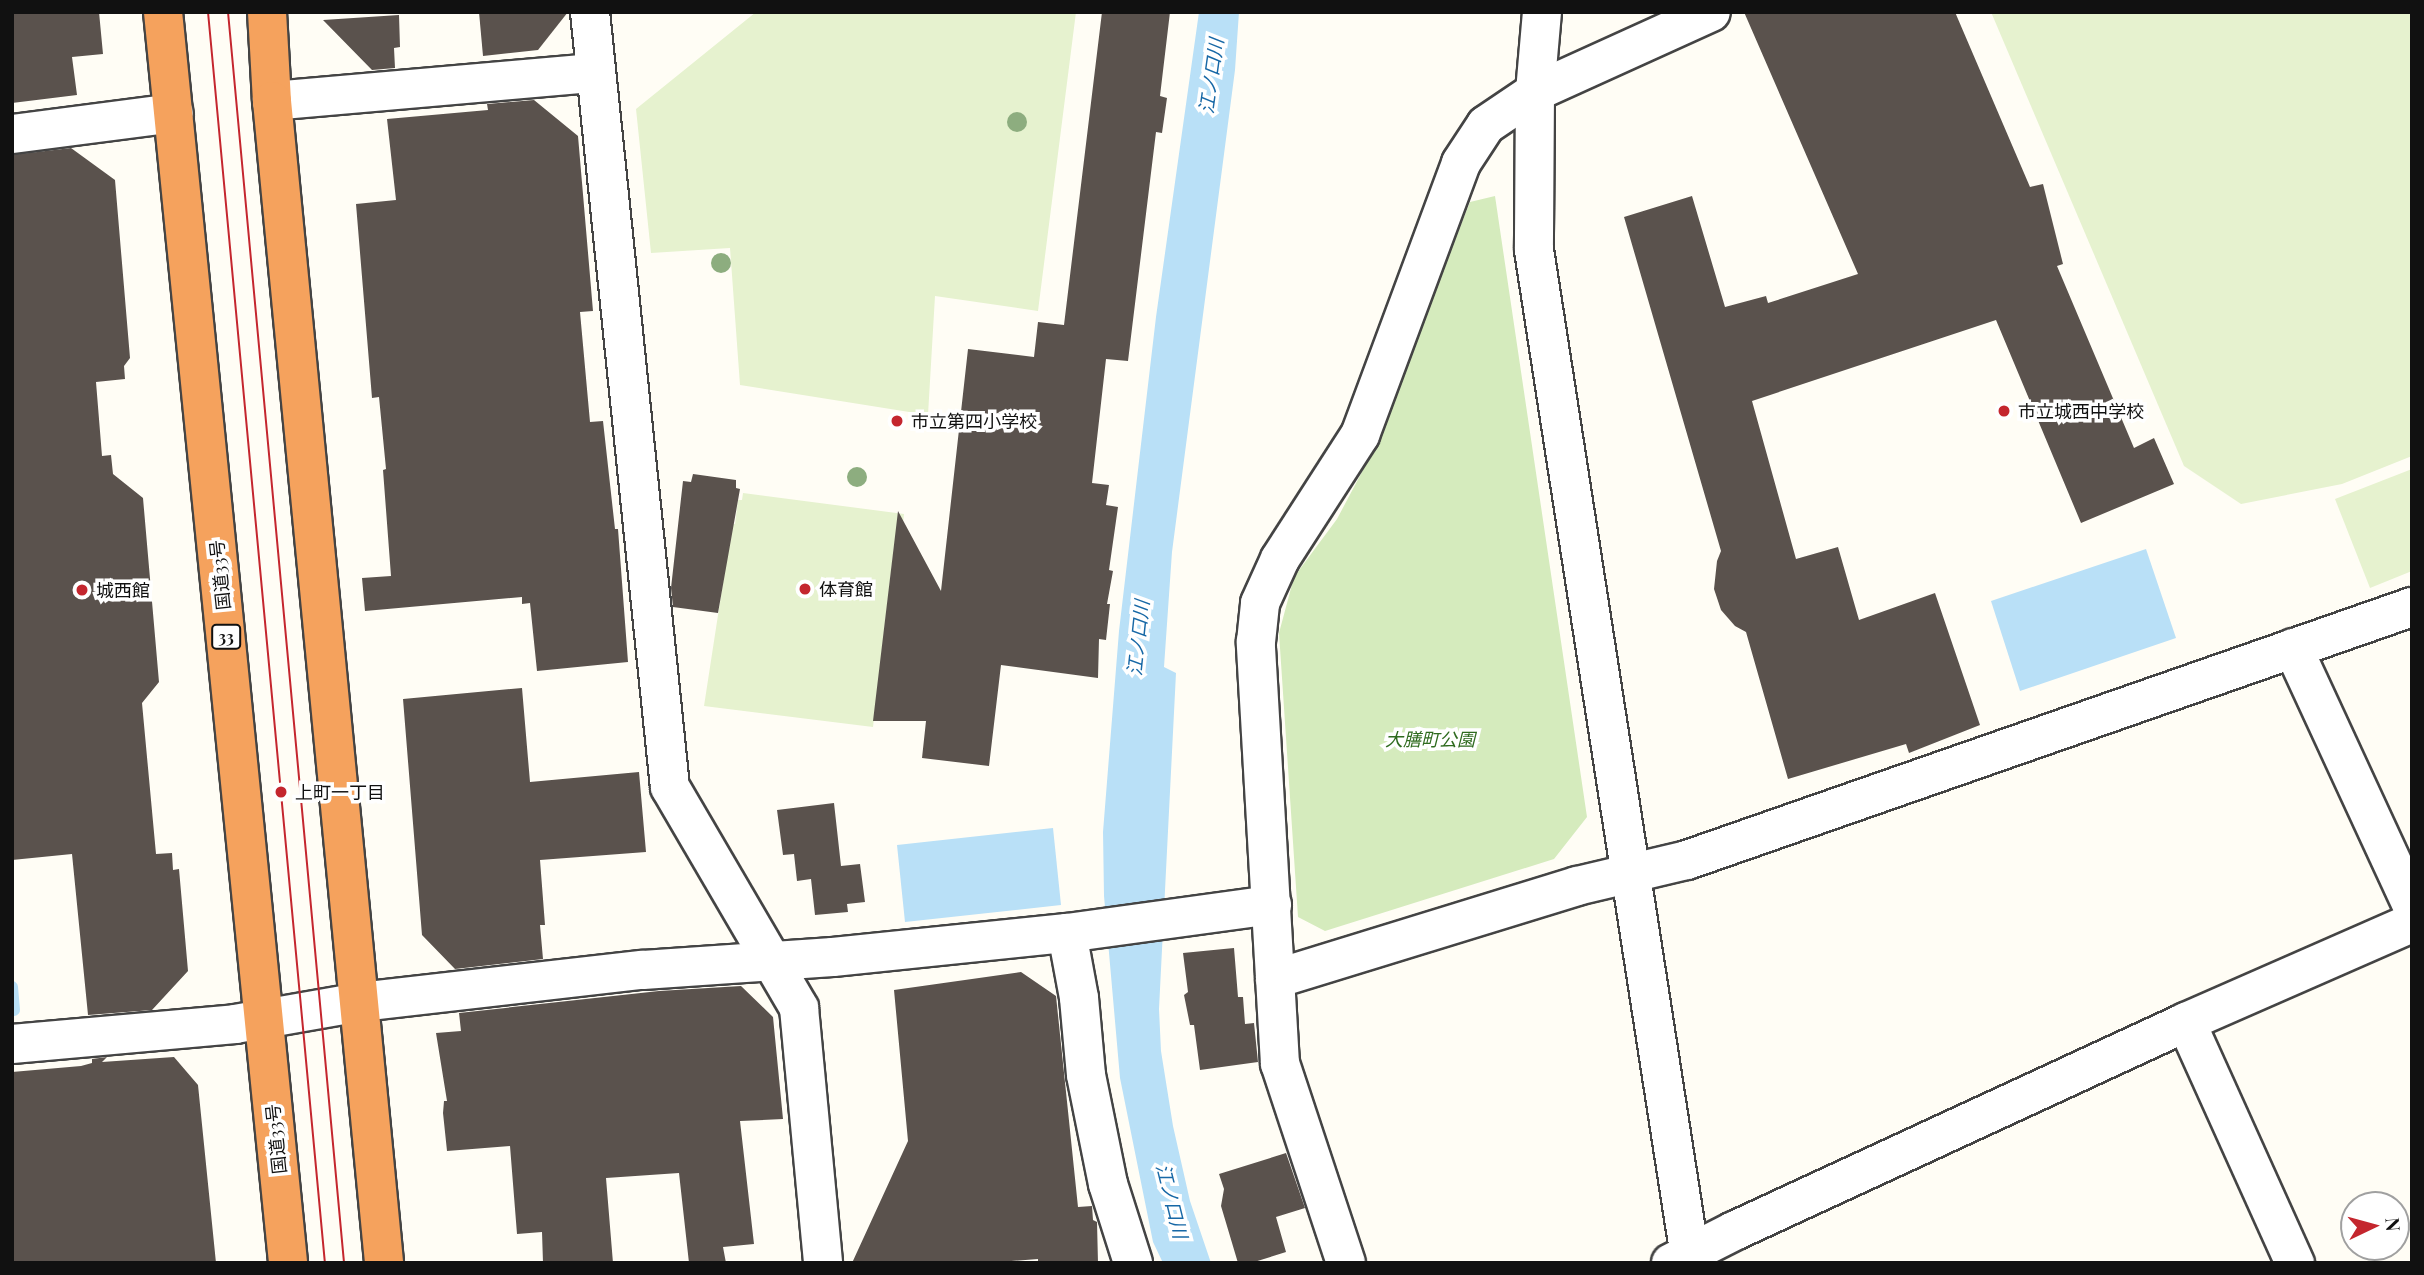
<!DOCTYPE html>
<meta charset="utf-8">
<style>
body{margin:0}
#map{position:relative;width:2424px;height:1275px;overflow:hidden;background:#fffdf5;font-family:"Playfair Display","Noto Sans JP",serif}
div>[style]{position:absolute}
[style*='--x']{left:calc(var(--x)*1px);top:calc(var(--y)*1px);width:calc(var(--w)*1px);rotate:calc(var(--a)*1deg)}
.green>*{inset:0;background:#d5ebbd}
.pitch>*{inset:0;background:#e6f2cf}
.water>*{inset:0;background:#b9e0f7}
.stream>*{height:12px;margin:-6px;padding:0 6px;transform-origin:6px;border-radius:6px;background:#b9e0f7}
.building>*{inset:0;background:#5a524d}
.roads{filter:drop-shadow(2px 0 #444) drop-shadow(-2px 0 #444) drop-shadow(0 2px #444) drop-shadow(0 -2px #444)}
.minor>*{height:38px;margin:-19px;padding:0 19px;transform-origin:19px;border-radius:19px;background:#fff}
.highway>*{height:38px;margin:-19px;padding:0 19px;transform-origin:19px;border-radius:19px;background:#f5a25d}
.tram>*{height:2px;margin:-1px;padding:0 1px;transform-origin:1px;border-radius:1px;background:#c4262e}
.trees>*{width:20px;height:20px;margin:-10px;border-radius:50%;background:#8dad7f}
.dots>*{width:19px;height:19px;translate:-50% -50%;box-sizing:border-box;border:4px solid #fff;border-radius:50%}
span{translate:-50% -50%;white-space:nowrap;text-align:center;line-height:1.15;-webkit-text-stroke:7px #fff;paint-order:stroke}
.shield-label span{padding:2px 5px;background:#fff;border:2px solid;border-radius:5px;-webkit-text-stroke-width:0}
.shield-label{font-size:16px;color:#111;font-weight:700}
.poi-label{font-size:18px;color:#111}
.left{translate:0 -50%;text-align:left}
.street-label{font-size:18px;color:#111}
.park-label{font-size:18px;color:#2f6b1f;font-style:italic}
.water-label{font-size:19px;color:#1768a6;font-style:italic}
.frame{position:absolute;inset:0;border:14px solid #111;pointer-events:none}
.north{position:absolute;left:2340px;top:1191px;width:70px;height:70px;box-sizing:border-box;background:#fff;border:2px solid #a0a0a0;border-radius:50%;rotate:85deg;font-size:19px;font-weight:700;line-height:28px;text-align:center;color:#111}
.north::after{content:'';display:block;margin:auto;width:24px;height:32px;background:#c4262e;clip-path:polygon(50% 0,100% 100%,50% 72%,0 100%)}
</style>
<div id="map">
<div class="green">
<div style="clip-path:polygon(1495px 196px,1587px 817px,1554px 859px,1325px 931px,1298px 917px,1279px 633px,1294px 577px,1337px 519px,1363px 470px,1470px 202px)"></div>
</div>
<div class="pitch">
<div style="clip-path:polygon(756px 12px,1076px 12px,1038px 311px,935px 296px,928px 415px,740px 385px,730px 248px,651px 253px,636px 109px)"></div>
<div style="clip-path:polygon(1991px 12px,2412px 12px,2412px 456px,2342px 484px,2241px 504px,2184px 466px)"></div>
<div style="clip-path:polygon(2412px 469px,2412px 571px,2370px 588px,2335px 499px)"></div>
<div style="clip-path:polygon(743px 493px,904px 514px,901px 544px,894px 546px,873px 727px,704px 706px,732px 524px,735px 524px,738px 500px,742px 500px)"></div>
</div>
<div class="water">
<div style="clip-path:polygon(1199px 12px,1239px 12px,1235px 70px,1172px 552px,1164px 667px,1176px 673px,1159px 1009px,1161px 1051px,1173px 1126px,1190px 1201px,1211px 1263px,1163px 1263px,1153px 1242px,1120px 1078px,1104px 896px,1103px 832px,1119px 631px,1156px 317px)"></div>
<div style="clip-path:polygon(2146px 549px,2176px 638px,2020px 691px,1991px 601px)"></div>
<div style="clip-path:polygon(1053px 828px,1061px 905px,905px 922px,897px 845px)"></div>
</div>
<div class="stream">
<div style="--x:12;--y:987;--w:23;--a:85"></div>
</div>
<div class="building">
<div style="clip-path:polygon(12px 12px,99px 12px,103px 54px,72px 57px,77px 95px,12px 103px)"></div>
<div style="clip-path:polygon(479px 12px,568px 12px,538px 50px,483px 56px)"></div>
<div style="clip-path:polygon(1102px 12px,1170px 12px,1160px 96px,1167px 98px,1162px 133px,1156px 132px,1128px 361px,1106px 359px,1092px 483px,1109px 485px,1106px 505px,1118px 507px,1109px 570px,1113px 571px,1107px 604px,1110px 604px,1106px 640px,1099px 639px,1098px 678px,1001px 665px,989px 766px,922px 758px,926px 721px,873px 721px,898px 511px,941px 591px,968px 349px,1034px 357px,1038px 322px,1064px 325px)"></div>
<div style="clip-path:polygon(1744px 12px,1955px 12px,2030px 187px,2043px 184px,2063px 264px,2057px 266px,2134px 448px,2154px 438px,2174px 484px,2081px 523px,1996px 320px,1752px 401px,1796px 559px,1838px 547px,1859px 620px,1935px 593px,1980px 725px,1909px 753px,1906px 744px,1788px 779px,1746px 632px,1735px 626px,1721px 610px,1714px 589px,1717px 561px,1721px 551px,1624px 217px,1692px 196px,1725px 307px,1766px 296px,1768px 303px,1858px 274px)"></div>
<div style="clip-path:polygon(399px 15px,400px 47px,394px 48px,395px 68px,372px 70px,323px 20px)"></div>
<div style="clip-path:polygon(534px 100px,578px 136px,593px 311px,580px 312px,590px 422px,603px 421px,615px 529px,618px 529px,628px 662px,537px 671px,530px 603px,522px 604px,522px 597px,365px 611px,362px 578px,391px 576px,383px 470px,386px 469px,379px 397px,372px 398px,356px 204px,396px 200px,387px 119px,488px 110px,487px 104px)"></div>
<div style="clip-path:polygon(71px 148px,115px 180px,130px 358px,124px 366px,125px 379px,96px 382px,102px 456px,111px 455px,113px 474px,143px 498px,159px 682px,142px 703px,156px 854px,172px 853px,173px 870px,179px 869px,188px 971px,152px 1010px,88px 1015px,72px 854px,12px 860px,12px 155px)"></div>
<div style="clip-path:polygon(693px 474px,736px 480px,736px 488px,740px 489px,718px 613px,673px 607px,671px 588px,683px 481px,691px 482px)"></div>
<div style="clip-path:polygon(522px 688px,530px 782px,639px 772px,646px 852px,540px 860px,545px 925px,540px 925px,543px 959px,455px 969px,422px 935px,403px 699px)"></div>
<div style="clip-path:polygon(834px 803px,841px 866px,860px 864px,865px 902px,847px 904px,848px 912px,815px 915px,811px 879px,797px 881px,794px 854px,783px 855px,777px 810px)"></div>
<div style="clip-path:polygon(1234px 948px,1238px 997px,1243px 997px,1245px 1024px,1254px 1023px,1258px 1062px,1200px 1070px,1194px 1025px,1190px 1025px,1184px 995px,1188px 992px,1183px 953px)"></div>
<div style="clip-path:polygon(1021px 972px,1056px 996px,1078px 1207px,1092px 1206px,1093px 1220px,1097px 1222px,1098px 1263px,1038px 1263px,1038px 1259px,984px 1263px,852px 1263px,908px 1141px,894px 990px)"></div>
<div style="clip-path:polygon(741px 986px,773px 1017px,783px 1119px,740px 1121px,754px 1244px,723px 1247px,726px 1263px,689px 1263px,679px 1173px,606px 1178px,613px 1263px,543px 1263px,542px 1232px,517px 1234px,510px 1146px,447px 1151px,443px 1113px,444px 1101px,447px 1101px,436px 1033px,461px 1031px,459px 1013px,659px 991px)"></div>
<div style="clip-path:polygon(107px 1057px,102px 1062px,174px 1057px,198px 1085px,216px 1263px,12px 1263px,12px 1072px,81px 1066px,92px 1063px,92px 1059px)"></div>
<div style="clip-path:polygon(1286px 1153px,1305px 1208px,1276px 1217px,1286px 1252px,1251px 1263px,1238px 1263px,1221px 1206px,1224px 1189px,1219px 1174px)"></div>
</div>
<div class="roads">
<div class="minor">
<div style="--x:590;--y:12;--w:779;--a:84.11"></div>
<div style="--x:670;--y:787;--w:256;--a:59.7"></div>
<div style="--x:799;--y:1008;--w:256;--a:84.6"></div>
<div style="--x:1542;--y:12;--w:80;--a:95"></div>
<div style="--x:1535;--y:92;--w:158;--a:90.4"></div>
<div style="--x:1534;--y:250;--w:1025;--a:81.19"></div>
<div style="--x:272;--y:101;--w:324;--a:-5"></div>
<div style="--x:12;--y:134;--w:163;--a:-7.4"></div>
<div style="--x:2293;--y:648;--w:284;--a:65.2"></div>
<div style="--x:1067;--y:933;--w:66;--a:79.5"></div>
<div style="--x:1079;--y:998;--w:77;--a:84.8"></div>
<div style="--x:1086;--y:1075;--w:111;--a:78.6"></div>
<div style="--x:1108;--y:1184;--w:83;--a:72.4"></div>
<div style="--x:1275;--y:979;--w:316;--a:-17.1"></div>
<div style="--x:1577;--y:886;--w:113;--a:-13.3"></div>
<div style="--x:1687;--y:860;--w:768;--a:-19.24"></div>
<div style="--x:2186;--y:1022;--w:265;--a:65.7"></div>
<div style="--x:12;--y:1044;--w:224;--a:-5.1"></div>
<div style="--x:235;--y:1024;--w:127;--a:-10"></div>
<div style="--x:360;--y:1002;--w:285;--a:-6.5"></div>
<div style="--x:643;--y:970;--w:190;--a:-3.9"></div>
<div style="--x:833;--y:957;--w:235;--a:-5.9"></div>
<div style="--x:1067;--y:933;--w:207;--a:-7.8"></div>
<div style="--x:1346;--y:1263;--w:210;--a:-108.3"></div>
<div style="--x:1280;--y:1064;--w:423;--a:-93.3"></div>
<div style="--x:1256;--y:642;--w:39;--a:-84"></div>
<div style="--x:1260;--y:603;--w:48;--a:-65.6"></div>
<div style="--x:1280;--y:559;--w:148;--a:-57.2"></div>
<div style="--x:1360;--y:435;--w:290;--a:-69.6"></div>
<div style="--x:1461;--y:163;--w:45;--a:-56.7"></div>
<div style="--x:1486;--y:125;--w:59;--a:-34"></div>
<div style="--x:1535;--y:92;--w:193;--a:-24.4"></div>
<div style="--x:1671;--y:1263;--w:71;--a:-26.9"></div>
<div style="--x:1734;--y:1231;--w:498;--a:-24.8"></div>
<div style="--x:2186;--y:1022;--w:247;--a:-23.7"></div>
</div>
<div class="highway">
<div style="--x:163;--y:12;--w:1257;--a:84.29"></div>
<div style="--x:267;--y:12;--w:89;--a:86.8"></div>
<div style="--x:272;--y:101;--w:1167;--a:84.49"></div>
</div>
</div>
<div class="tram">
<div style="--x:208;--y:12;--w:1256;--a:84.66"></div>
<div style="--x:228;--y:12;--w:1256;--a:84.7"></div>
</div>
<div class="trees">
<div style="left:1017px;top:122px"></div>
<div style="left:721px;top:263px"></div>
<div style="left:857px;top:477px"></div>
</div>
<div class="dots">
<div style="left:2004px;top:411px;background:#c4262e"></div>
<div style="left:897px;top:421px;background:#c4262e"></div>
<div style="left:805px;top:589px;background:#c4262e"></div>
<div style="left:82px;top:590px;background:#c4262e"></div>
<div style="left:281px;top:792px;background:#c4262e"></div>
</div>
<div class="shield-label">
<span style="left:226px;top:637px">33</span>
</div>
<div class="poi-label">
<span class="left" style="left:2018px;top:411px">市立城西中学校</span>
<span class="left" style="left:911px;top:421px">市立第四小学校</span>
<span class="left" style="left:819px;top:589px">体育館</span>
<span class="left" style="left:96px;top:590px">城西館</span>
<span class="left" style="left:295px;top:792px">上町一丁目</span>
</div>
<div class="street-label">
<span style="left:220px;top:575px;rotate:-96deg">国道33号</span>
<span style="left:276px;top:1139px;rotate:-96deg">国道33号</span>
</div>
<div class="park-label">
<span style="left:1430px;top:739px">大膳町公園</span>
</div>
<div class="water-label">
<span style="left:1211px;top:76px;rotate:-82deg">江ノ口川</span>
<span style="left:1138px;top:638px;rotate:-84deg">江ノ口川</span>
<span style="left:1172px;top:1201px;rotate:76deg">江ノ口川</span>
</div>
<div class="frame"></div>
<div class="north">N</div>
</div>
